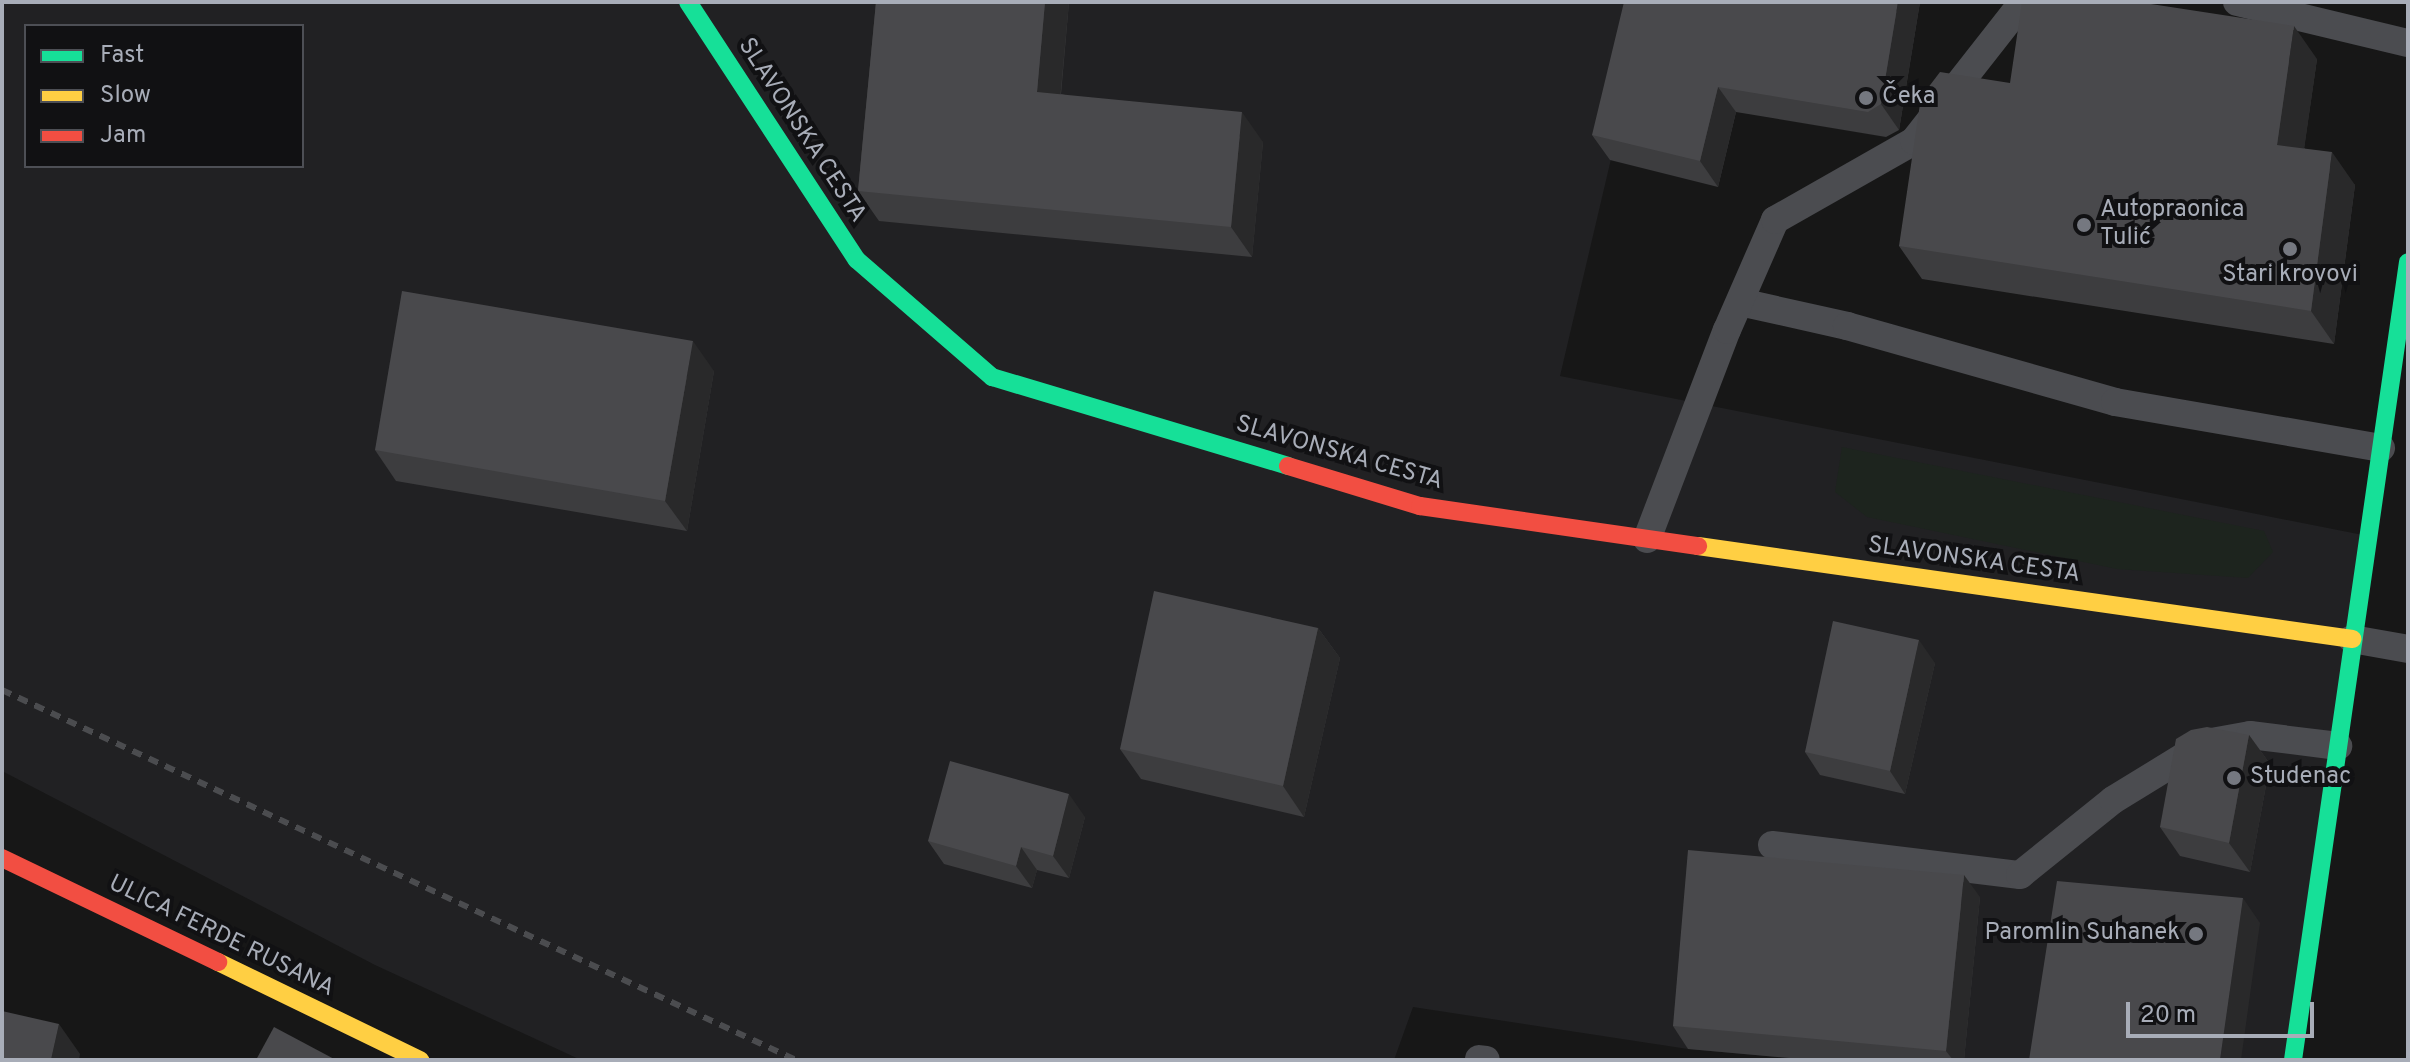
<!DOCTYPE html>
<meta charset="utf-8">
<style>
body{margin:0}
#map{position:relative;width:2410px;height:1062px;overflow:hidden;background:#171717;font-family:Overpass,sans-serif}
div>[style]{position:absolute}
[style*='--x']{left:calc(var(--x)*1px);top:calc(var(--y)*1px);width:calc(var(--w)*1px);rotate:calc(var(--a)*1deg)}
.built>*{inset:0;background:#212123}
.green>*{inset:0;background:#1d241e}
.lane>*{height:28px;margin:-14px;padding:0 14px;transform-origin:14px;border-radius:14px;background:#4b4c50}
.fast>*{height:18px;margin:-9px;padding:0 9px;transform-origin:9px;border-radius:9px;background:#16e098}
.slow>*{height:18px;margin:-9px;padding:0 9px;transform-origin:9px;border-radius:9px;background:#ffcf43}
.jam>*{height:18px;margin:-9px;padding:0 9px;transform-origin:9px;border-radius:9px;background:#f24e42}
.rail>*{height:6px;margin-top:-3px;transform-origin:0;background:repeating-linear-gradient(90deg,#4b4c4f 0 10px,transparent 0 18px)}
.wall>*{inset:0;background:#3d3d3f}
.shaded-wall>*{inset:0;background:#29292a}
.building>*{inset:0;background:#49494c}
.dots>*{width:22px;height:22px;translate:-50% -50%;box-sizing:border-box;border:4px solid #111113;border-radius:50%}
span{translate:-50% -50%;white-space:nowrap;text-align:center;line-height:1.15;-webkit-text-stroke:8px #111113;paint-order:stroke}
.poi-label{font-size:24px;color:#a8adb8}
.left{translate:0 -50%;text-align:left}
.right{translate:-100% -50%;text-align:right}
.street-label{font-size:24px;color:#a8adb8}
.frame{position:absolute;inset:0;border:4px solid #a8adb8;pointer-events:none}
.legend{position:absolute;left:24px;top:24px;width:280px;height:144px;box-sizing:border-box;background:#111113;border:2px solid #4d4f55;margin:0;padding:10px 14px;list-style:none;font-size:24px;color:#a8adb8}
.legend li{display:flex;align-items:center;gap:16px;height:40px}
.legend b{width:40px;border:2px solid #4d4f55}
.scale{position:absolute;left:2126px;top:1002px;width:188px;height:36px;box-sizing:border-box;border:4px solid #a8adb8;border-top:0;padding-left:10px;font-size:24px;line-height:28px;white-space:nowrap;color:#a8adb8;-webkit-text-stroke:6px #111113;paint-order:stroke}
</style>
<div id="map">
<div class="built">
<div style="clip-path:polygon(evenodd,2px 2px,1628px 2px,1647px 6px,1560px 376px,2368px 536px,2293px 1060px,1812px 1060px,1688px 1049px,1413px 1007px,1394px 1060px,581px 1060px,375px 965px,2px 771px,2px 2px,26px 26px,302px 26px,302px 166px,26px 166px,26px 26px)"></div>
</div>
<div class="green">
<div style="clip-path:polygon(1842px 447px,2264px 531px,2273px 552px,2248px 578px,2117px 569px,1867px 517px,1835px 492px)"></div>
</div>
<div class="lane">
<div style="--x:2237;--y:2;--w:176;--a:13.5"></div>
<div style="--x:1740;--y:302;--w:110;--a:12.6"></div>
<div style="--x:1847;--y:326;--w:279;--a:15.8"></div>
<div style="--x:2115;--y:402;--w:270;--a:9.8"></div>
<div style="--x:1647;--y:539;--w:224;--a:-69.1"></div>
<div style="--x:1727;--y:330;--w:120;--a:-66.4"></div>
<div style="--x:1775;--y:220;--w:160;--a:-29.6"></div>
<div style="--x:1914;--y:141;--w:177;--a:-51.9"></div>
<div style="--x:2352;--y:639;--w:57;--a:10.1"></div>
<div style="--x:1772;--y:845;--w:250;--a:6.9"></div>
<div style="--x:2020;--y:875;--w:119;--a:-38.9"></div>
<div style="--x:2113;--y:800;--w:109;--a:-31.5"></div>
<div style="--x:2206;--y:743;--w:45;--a:-10.3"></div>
<div style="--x:2250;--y:735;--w:89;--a:7.1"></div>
<div style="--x:1479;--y:1059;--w:7;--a:8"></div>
</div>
<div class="fast">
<div style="--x:688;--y:2;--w:308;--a:56.8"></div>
<div style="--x:857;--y:260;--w:179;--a:40.9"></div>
<div style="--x:992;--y:377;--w:309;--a:16.7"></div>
<div style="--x:2293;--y:1060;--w:806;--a:-81.8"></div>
</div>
<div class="slow">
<div style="--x:1698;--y:546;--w:661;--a:8.09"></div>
<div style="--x:218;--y:962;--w:225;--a:25.9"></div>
</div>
<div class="jam">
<div style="--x:1288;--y:466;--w:138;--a:16.9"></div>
<div style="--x:1420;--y:506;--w:281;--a:8.2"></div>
<div style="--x:2;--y:858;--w:240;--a:25.7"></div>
</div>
<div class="rail">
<div style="--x:2;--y:690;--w:876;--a:24.99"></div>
</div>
<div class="wall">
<div style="clip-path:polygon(876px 2px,1069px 2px,1061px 94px,1263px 142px,1252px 257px,879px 221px,858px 191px)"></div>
<div style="clip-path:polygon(1920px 2px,1899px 130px,1886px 137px,1736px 112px,1718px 187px,1610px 160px,1592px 135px)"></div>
<div style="clip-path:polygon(2317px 59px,2304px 148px,2355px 185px,2334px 344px,1922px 279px,1899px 246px,2010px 83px)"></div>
<div style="clip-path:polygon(714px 371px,687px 531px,396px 481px,375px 450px)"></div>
<div style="clip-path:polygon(1318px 628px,1340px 658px,1304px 817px,1141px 779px,1120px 749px)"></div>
<div style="clip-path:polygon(1935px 663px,1905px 794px,1820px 775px,1805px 752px)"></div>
<div style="clip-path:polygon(2249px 735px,2270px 764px,2250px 872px,2180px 856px,2160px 827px)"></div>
<div style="clip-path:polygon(1085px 817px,1069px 878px,1037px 870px,1032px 888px,944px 864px,928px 841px)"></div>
<div style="clip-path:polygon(1980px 897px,1964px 1060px,1812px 1060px,1688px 1049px,1673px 1026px)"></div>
</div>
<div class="shaded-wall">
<div style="clip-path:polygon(1045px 2px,1069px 2px,1058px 122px,1037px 92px)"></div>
<div style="clip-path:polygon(1898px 2px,1920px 2px,1899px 130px,1881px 104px)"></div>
<div style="clip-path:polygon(2294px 26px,2317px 59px,2300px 178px,2277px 145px)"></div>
<div style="clip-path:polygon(1718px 87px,1736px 112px,1718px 187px,1700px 161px)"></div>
<div style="clip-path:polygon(1242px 112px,1263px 142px,1252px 257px,1231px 227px)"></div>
<div style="clip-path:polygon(2332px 152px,2355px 185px,2334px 344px,2311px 311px)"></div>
<div style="clip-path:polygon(693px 341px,714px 371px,687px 531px,665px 501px)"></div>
<div style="clip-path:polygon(1318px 628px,1340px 658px,1304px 817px,1283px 786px)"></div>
<div style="clip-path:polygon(1919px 640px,1935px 663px,1905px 794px,1890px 771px)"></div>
<div style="clip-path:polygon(2249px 735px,2270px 764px,2250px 872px,2229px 843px)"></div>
<div style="clip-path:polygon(1069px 794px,1085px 817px,1069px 878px,1053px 856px)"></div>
<div style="clip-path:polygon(1021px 847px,1037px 870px,1032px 888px,1016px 866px)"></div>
<div style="clip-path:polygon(1964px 875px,1980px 897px,1964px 1060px,1953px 1060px,1946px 1051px)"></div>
<div style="clip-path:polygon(2243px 898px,2260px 923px,2241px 1060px,2220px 1060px)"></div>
<div style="clip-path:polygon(59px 1024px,80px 1054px,79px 1060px,51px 1060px)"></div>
</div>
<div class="building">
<div style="clip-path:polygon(876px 2px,1045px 2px,1037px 92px,1242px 112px,1231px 227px,858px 191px)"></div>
<div style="clip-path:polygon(1624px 2px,1898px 2px,1881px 104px,1868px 112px,1718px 87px,1700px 161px,1592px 135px)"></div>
<div style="clip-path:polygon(2022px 2px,2138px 2px,2294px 26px,2277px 145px,2332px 152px,2311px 311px,1899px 246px,1921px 97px,1940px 72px,2010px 83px)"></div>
<div style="clip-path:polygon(402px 291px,693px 341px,665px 501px,375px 450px)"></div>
<div style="clip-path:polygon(1154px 591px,1318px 628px,1283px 786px,1120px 749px)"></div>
<div style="clip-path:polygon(1833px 621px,1919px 640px,1890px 771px,1805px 752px)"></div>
<div style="clip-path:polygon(2207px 727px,2249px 735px,2229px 843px,2160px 827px,2176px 739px,2191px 730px)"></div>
<div style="clip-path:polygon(950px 761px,1069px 794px,1053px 856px,1021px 847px,1016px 866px,928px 841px)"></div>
<div style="clip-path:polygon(1688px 850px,1964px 875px,1946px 1051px,1673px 1026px)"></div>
<div style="clip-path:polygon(2057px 881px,2243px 898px,2220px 1060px,2029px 1060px)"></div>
<div style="clip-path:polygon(2px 1011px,59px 1024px,51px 1060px,2px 1060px)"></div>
<div style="clip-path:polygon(274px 1027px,336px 1060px,256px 1060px)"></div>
</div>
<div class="dots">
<div style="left:1866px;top:98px;background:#757880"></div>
<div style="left:2084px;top:225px;background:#757880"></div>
<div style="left:2290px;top:249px;background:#757880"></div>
<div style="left:2234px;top:778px;background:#757880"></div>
<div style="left:2196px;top:934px;background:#757880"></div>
</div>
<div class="poi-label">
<span class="left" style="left:1882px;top:98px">Čeka</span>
<span class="left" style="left:2100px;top:225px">Autopraonica<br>Tulić</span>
<span style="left:2290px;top:276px">Stari krovovi</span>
<span class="left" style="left:2250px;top:778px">Studenac</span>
<span class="right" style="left:2180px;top:934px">Paromlin Suhanek</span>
</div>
<div class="street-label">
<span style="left:801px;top:131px;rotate:57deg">SLAVONSKA CESTA</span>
<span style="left:1339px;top:454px;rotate:16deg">SLAVONSKA CESTA</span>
<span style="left:1974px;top:561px;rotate:8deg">SLAVONSKA CESTA</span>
<span style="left:221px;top:937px;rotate:26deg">ULICA FERDE RUSANA</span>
</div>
<div class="frame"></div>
<ul class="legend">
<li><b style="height:10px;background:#16e098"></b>Fast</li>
<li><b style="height:10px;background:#ffcf43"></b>Slow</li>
<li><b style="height:10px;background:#f24e42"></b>Jam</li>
</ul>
<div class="scale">20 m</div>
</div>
